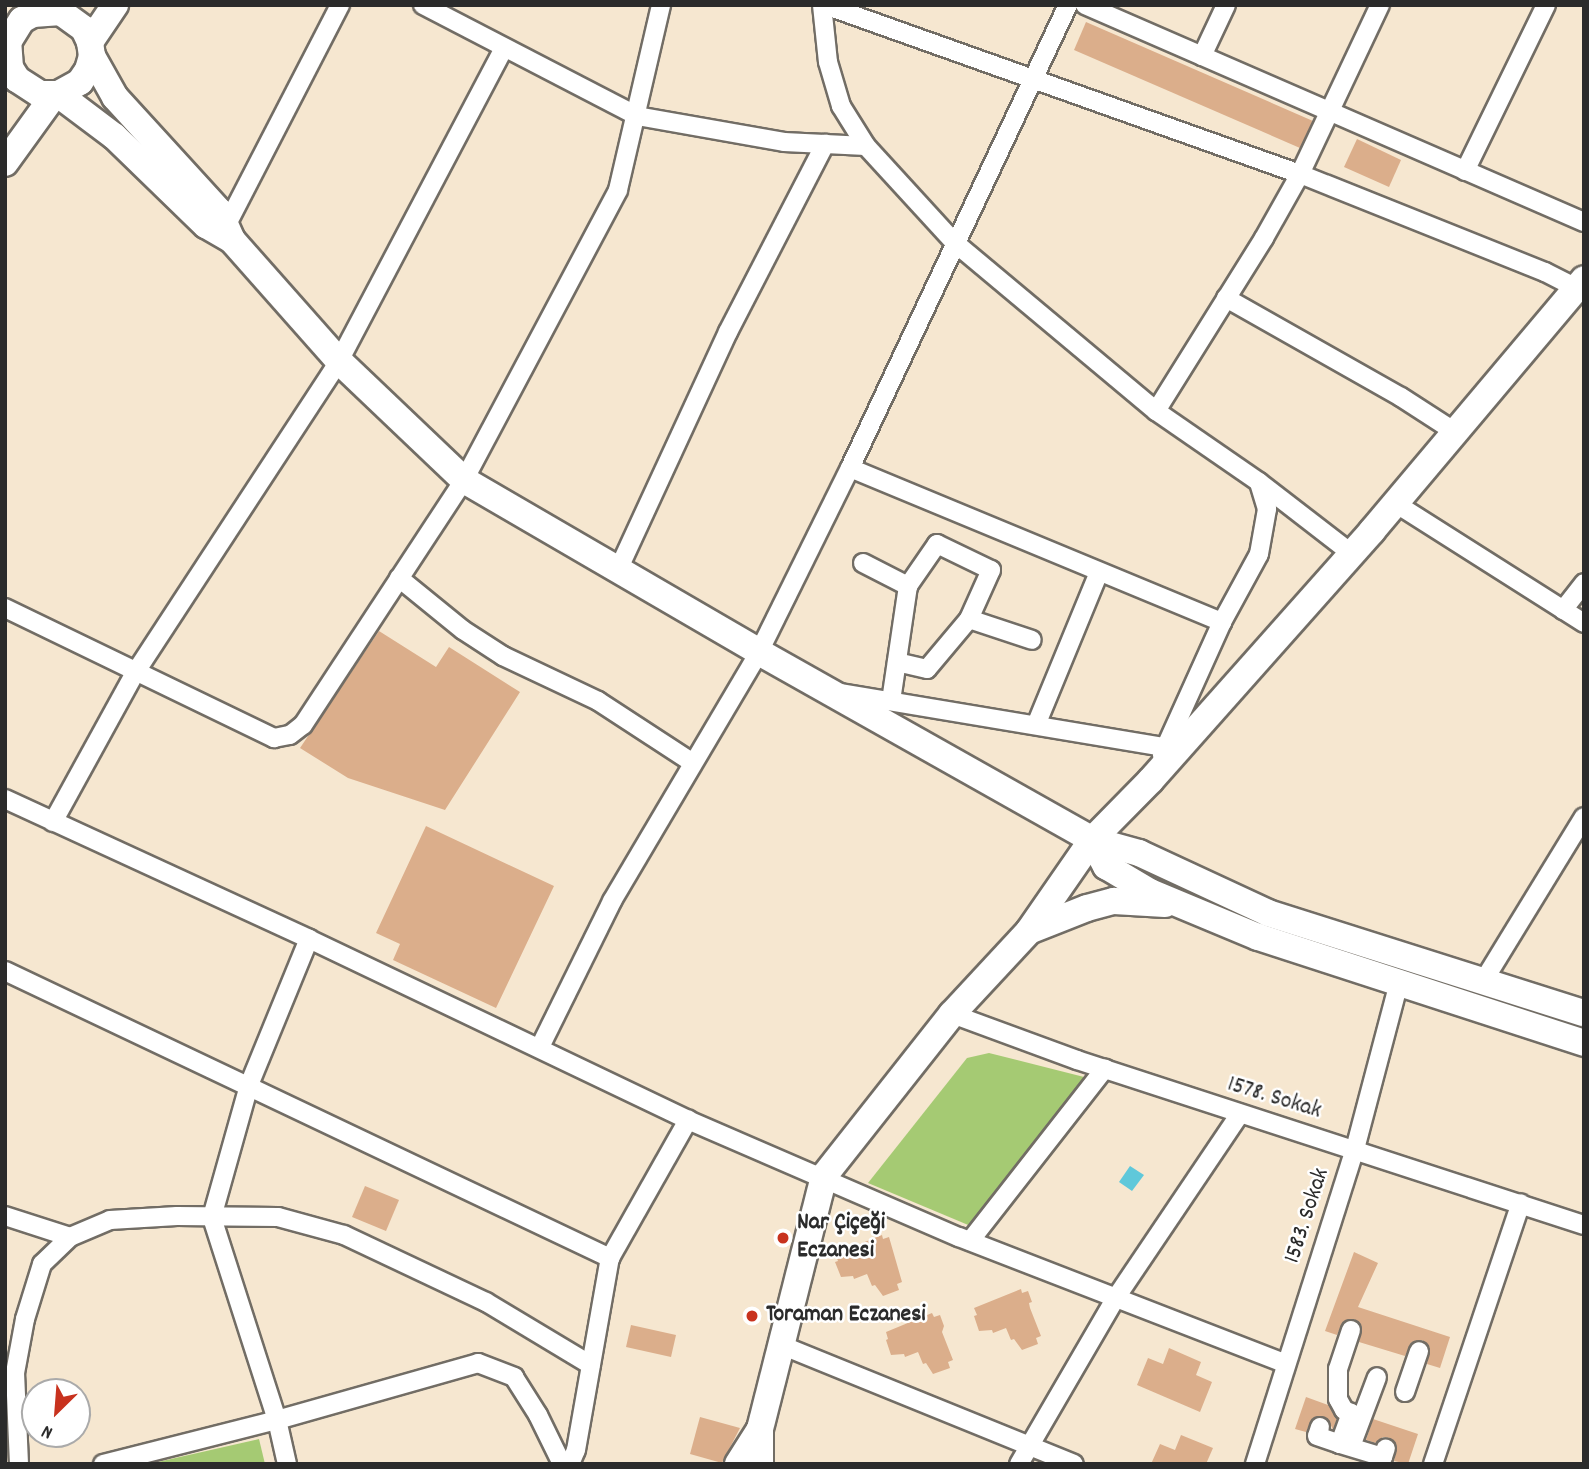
<!DOCTYPE html>
<meta charset="utf-8">
<style>
body{margin:0}
#map{position:relative;width:1589px;height:1469px;overflow:hidden;background:#f6e7d0;font-family:Dekko,sans-serif}
div>[style]{position:absolute}
[style*='--x']{left:calc(var(--x)*1px);top:calc(var(--y)*1px);width:calc(var(--w)*1px);rotate:calc(var(--a)*1deg)}
.green>*{inset:0;background:#a5ca73}
.water>*{inset:0;background:#5fc8da}
.building>*{inset:0;background:#dbae8b}
.roads{filter:drop-shadow(2px 0 #726d65) drop-shadow(-2px 0 #726d65) drop-shadow(0 2px #726d65) drop-shadow(0 -2px #726d65)}
.street>*{height:18px;margin:-9px;padding:0 9px;transform-origin:9px;border-radius:9px;background:#fff}
.secondary>*{height:26px;margin:-13px;padding:0 13px;transform-origin:13px;border-radius:13px;background:#fff}
.dots>*{width:19px;height:19px;translate:-50% -50%;box-sizing:border-box;border:4px solid #fff;border-radius:50%}
span{translate:-50% -50%;white-space:nowrap;text-align:center;line-height:1.15;-webkit-text-stroke:5px #fff;paint-order:stroke}
.street-label{font-size:24px;color:#2b2b2b}
.poi-label{font-size:24px;color:#2b2b2b;font-weight:700}
.left{translate:0 -50%;text-align:left}
.frame{position:absolute;inset:0;border:7px solid #2b2b2b;pointer-events:none}
.north{position:absolute;left:21px;top:1378px;width:70px;height:70px;box-sizing:border-box;background:#fff;border:2px solid #aaa;border-radius:50%;rotate:205deg;font-size:19px;font-weight:700;line-height:28px;text-align:center;color:#2b2b2b}
.north::after{content:'';display:block;margin:auto;width:24px;height:32px;background:#c8321e;clip-path:polygon(50% 0,100% 100%,50% 72%,0 100%)}
</style>
<div id="map">
<div class="green">
<div style="clip-path:polygon(989px 1053px,1084px 1077px,973px 1227px,868px 1183px,967px 1058px)"></div>
<div style="clip-path:polygon(259px 1439px,265px 1464px,149px 1464px)"></div>
</div>
<div class="water">
<div style="clip-path:polygon(1130px 1166px,1144px 1175px,1132px 1191px,1119px 1182px)"></div>
</div>
<div class="building">
<div style="clip-path:polygon(1086px 22px,1313px 121px,1300px 148px,1074px 50px)"></div>
<div style="clip-path:polygon(1357px 139px,1401px 160px,1389px 187px,1344px 167px)"></div>
<div style="clip-path:polygon(379px 631px,436px 667px,449px 647px,520px 692px,445px 810px,348px 778px,300px 748px)"></div>
<div style="clip-path:polygon(426px 826px,554px 886px,496px 1008px,393px 960px,400px 944px,376px 933px)"></div>
<div style="clip-path:polygon(365px 1186px,399px 1200px,386px 1231px,352px 1217px)"></div>
<div style="clip-path:polygon(882px 1235px,883px 1239px,889px 1237px,902px 1282px,897px 1284px,899px 1290px,883px 1296px,875px 1285px,872px 1286px,867px 1274px,854px 1279px,853px 1276px,841px 1277px,835px 1262px,838px 1261px,835px 1254px)"></div>
<div style="clip-path:polygon(1354px 1252px,1378px 1263px,1358px 1307px,1450px 1337px,1440px 1368px,1427px 1364px,1430px 1348px,1422px 1340px,1411px 1343px,1405px 1356px,1359px 1342px,1362px 1327px,1354px 1319px,1343px 1322px,1337px 1335px,1325px 1331px)"></div>
<div style="clip-path:polygon(1021px 1289px,1022px 1293px,1028px 1291px,1032px 1302px,1029px 1303px,1030px 1308px,1041px 1336px,1036px 1338px,1038px 1344px,1022px 1350px,1014px 1339px,1011px 1340px,1006px 1328px,993px 1333px,992px 1330px,979px 1331px,974px 1316px,977px 1315px,974px 1308px)"></div>
<div style="clip-path:polygon(932px 1313px,934px 1317px,940px 1315px,944px 1326px,942px 1332px,953px 1360px,948px 1362px,950px 1368px,933px 1374px,926px 1363px,923px 1364px,918px 1352px,905px 1357px,904px 1354px,891px 1355px,886px 1340px,888px 1339px,886px 1332px)"></div>
<div style="clip-path:polygon(631px 1325px,676px 1335px,671px 1357px,626px 1347px)"></div>
<div style="clip-path:polygon(1169px 1348px,1201px 1362px,1196px 1375px,1212px 1382px,1200px 1412px,1137px 1385px,1148px 1358px,1163px 1364px)"></div>
<div style="clip-path:polygon(1306px 1397px,1328px 1405px,1337px 1418px,1333px 1430px,1328px 1419px,1318px 1416px,1312px 1419px,1306px 1432px,1295px 1429px)"></div>
<div style="clip-path:polygon(700px 1417px,740px 1428px,722px 1463px,690px 1454px)"></div>
<div style="clip-path:polygon(1373px 1419px,1418px 1434px,1408px 1464px,1394px 1461px,1397px 1446px,1390px 1438px,1383px 1437px,1376px 1443px,1366px 1440px)"></div>
<div style="clip-path:polygon(1181px 1435px,1213px 1448px,1206px 1464px,1151px 1464px,1160px 1444px,1175px 1450px)"></div>
</div>
<div class="roads">
<div class="street">
<div style="--x:423;--y:5;--w:241;--a:27.4"></div>
<div style="--x:637;--y:116;--w:149;--a:10"></div>
<div style="--x:784;--y:142;--w:82;--a:2.8"></div>
<div style="--x:822;--y:5;--w:57;--a:84"></div>
<div style="--x:828;--y:62;--w:46;--a:73.5"></div>
<div style="--x:841;--y:106;--w:47;--a:58"></div>
<div style="--x:866;--y:146;--w:130;--a:47.5"></div>
<div style="--x:954;--y:242;--w:263;--a:39.9"></div>
<div style="--x:1156;--y:411;--w:125;--a:34.6"></div>
<div style="--x:1259;--y:482;--w:116;--a:37.7"></div>
<div style="--x:825;--y:5;--w:504;--a:19.59"></div>
<div style="--x:1300;--y:174;--w:264;--a:21.8"></div>
<div style="--x:1545;--y:272;--w:35;--a:27"></div>
<div style="--x:1085;--y:5;--w:544;--a:23.5"></div>
<div style="--x:1202;--y:56;--w:56;--a:-64.8"></div>
<div style="--x:1465;--y:171;--w:185;--a:-64"></div>
<div style="--x:226;--y:226;--w:249;--a:-62.7"></div>
<div style="--x:1226;--y:298;--w:201;--a:29.5"></div>
<div style="--x:1401;--y:397;--w:64;--a:32.9"></div>
<div style="--x:1156;--y:411;--w:204;--a:-58"></div>
<div style="--x:1264;--y:238;--w:73;--a:-60.6"></div>
<div style="--x:1300;--y:174;--w:187;--a:-64.7"></div>
<div style="--x:850;--y:468;--w:403;--a:22.5"></div>
<div style="--x:1395;--y:503;--w:224;--a:32.4"></div>
<div style="--x:863;--y:563;--w:51;--a:27.1"></div>
<div style="--x:618;--y:570;--w:262;--a:-65.2"></div>
<div style="--x:728;--y:332;--w:212;--a:-62.7"></div>
<div style="--x:399;--y:578;--w:82;--a:39.1"></div>
<div style="--x:463;--y:630;--w:48;--a:33"></div>
<div style="--x:503;--y:656;--w:105;--a:25.3"></div>
<div style="--x:598;--y:701;--w:113;--a:33.1"></div>
<div style="--x:5;--y:608;--w:299;--a:25.8"></div>
<div style="--x:274;--y:738;--w:16;--a:-11"></div>
<div style="--x:290;--y:735;--w:16;--a:-38"></div>
<div style="--x:303;--y:725;--w:293;--a:-56.7"></div>
<div style="--x:464;--y:480;--w:328;--a:-62"></div>
<div style="--x:618;--y:190;--w:190;--a:-76.9"></div>
<div style="--x:1563;--y:610;--w:34;--a:-52"></div>
<div style="--x:969;--y:619;--w:66;--a:18.4"></div>
<div style="--x:841;--y:693;--w:328;--a:9.5"></div>
<div style="--x:891;--y:701;--w:116;--a:-81.6"></div>
<div style="--x:908;--y:586;--w:51;--a:-55.4"></div>
<div style="--x:937;--y:544;--w:60;--a:25.7"></div>
<div style="--x:991;--y:570;--w:54;--a:114.2"></div>
<div style="--x:969;--y:619;--w:65;--a:130"></div>
<div style="--x:927;--y:669;--w:31;--a:-167"></div>
<div style="--x:1036;--y:725;--w:165;--a:-67.6"></div>
<div style="--x:1162;--y:755;--w:146;--a:-65.7"></div>
<div style="--x:1222;--y:622;--w:77;--a:-61.4"></div>
<div style="--x:1259;--y:554;--w:46;--a:-79.9"></div>
<div style="--x:1267;--y:509;--w:28;--a:-107"></div>
<div style="--x:5;--y:799;--w:335;--a:24.7"></div>
<div style="--x:309;--y:939;--w:420;--a:25.5"></div>
<div style="--x:688;--y:1120;--w:295;--a:23.4"></div>
<div style="--x:959;--y:1237;--w:351;--a:21.2"></div>
<div style="--x:53;--y:822;--w:170;--a:-61.2"></div>
<div style="--x:135;--y:673;--w:373;--a:-56.8"></div>
<div style="--x:339;--y:361;--w:354;--a:-62.2"></div>
<div style="--x:5;--y:971;--w:670;--a:25.38"></div>
<div style="--x:1484;--y:980;--w:191;--a:-58.5"></div>
<div style="--x:952;--y:1014;--w:133;--a:20.2"></div>
<div style="--x:1077;--y:1060;--w:533;--a:18.03"></div>
<div style="--x:540;--y:1047;--w:163;--a:-63.7"></div>
<div style="--x:612;--y:901;--w:289;--a:-59.4"></div>
<div style="--x:759;--y:652;--w:205;--a:-63.7"></div>
<div style="--x:850;--y:468;--w:512;--a:-64.79"></div>
<div style="--x:5;--y:1216;--w:68;--a:17.9"></div>
<div style="--x:970;--y:1241;--w:219;--a:-52"></div>
<div style="--x:1351;--y:1330;--w:41;--a:108.4"></div>
<div style="--x:1338;--y:1369;--w:30;--a:90"></div>
<div style="--x:1338;--y:1399;--w:13;--a:61"></div>
<div style="--x:1344;--y:1410;--w:8;--a:23"></div>
<div style="--x:1351;--y:1413;--w:33;--a:110"></div>
<div style="--x:1340;--y:1444;--w:45;--a:16.8"></div>
<div style="--x:1383;--y:1457;--w:9;--a:-72"></div>
<div style="--x:781;--y:1345;--w:316;--a:22.1"></div>
<div style="--x:1405;--y:1392;--w:43;--a:-71.1"></div>
<div style="--x:1320;--y:1427;--w:9;--a:108"></div>
<div style="--x:1317;--y:1436;--w:24;--a:19"></div>
<div style="--x:1353;--y:1441;--w:68;--a:-69.4"></div>
<div style="--x:19;--y:1464;--w:91;--a:-92.5"></div>
<div style="--x:15;--y:1373;--w:55;--a:-79.5"></div>
<div style="--x:25;--y:1319;--w:58;--a:-72.8"></div>
<div style="--x:42;--y:1264;--w:39;--a:-44"></div>
<div style="--x:70;--y:1237;--w:43;--a:-23"></div>
<div style="--x:110;--y:1220;--w:67;--a:-3.4"></div>
<div style="--x:177;--y:1216;--w:101;--a:0.6"></div>
<div style="--x:278;--y:1217;--w:68;--a:15.3"></div>
<div style="--x:344;--y:1235;--w:157;--a:25.3"></div>
<div style="--x:486;--y:1302;--w:122;--a:31"></div>
<div style="--x:103;--y:1464;--w:179;--a:-14.2"></div>
<div style="--x:277;--y:1420;--w:209;--a:-15.8"></div>
<div style="--x:478;--y:1363;--w:39;--a:21"></div>
<div style="--x:514;--y:1377;--w:45;--a:57.7"></div>
<div style="--x:538;--y:1415;--w:55;--a:63.9"></div>
<div style="--x:287;--y:1464;--w:45;--a:-102.8"></div>
<div style="--x:277;--y:1420;--w:213;--a:-107.8"></div>
<div style="--x:212;--y:1217;--w:137;--a:-74.3"></div>
<div style="--x:249;--y:1085;--w:158;--a:-67.7"></div>
<div style="--x:570;--y:1464;--w:15;--a:-67"></div>
<div style="--x:576;--y:1450;--w:195;--a:-80"></div>
<div style="--x:610;--y:1258;--w:159;--a:-60.5"></div>
<div style="--x:1019;--y:1464;--w:191;--a:-59.8"></div>
<div style="--x:1115;--y:1299;--w:223;--a:-56"></div>
<div style="--x:1255;--y:1464;--w:330;--a:-72.4"></div>
<div style="--x:1355;--y:1149;--w:173;--a:-75.2"></div>
<div style="--x:1433;--y:1464;--w:275;--a:-71.4"></div>
</div>
<div class="secondary">
<div style="--x:51;--y:5;--w:41;--a:36"></div>
<div style="--x:84;--y:29;--w:14;--a:65"></div>
<div style="--x:90;--y:42;--w:14;--a:82"></div>
<div style="--x:92;--y:56;--w:15;--a:106"></div>
<div style="--x:88;--y:70;--w:14;--a:124"></div>
<div style="--x:80;--y:82;--w:25;--a:151"></div>
<div style="--x:58;--y:94;--w:18;--a:180"></div>
<div style="--x:40;--y:94;--w:27;--a:-147"></div>
<div style="--x:17;--y:79;--w:13;--a:-122"></div>
<div style="--x:10;--y:68;--w:26;--a:-94"></div>
<div style="--x:8;--y:42;--w:26;--a:-58"></div>
<div style="--x:22;--y:20;--w:13;--a:-29"></div>
<div style="--x:33;--y:14;--w:28;--a:-4"></div>
<div style="--x:90;--y:42;--w:45;--a:-56"></div>
<div style="--x:58;--y:94;--w:70;--a:36.9"></div>
<div style="--x:114;--y:136;--w:128;--a:44.1"></div>
<div style="--x:206;--y:225;--w:30;--a:30"></div>
<div style="--x:232;--y:240;--w:32;--a:-114"></div>
<div style="--x:219;--y:211;--w:154;--a:-132.4"></div>
<div style="--x:115;--y:97;--w:47;--a:-119.3"></div>
<div style="--x:5;--y:163;--w:84;--a:-54.2"></div>
<div style="--x:232;--y:240;--w:162;--a:48.5"></div>
<div style="--x:339;--y:361;--w:173;--a:43.6"></div>
<div style="--x:464;--y:480;--w:341;--a:30.2"></div>
<div style="--x:759;--y:652;--w:382;--a:29.4"></div>
<div style="--x:1092;--y:840;--w:49;--a:15.5"></div>
<div style="--x:1139;--y:853;--w:142;--a:24.9"></div>
<div style="--x:1268;--y:913;--w:331;--a:17.6"></div>
<div style="--x:1092;--y:840;--w:30;--a:62"></div>
<div style="--x:1106;--y:866;--w:51;--a:30.6"></div>
<div style="--x:1150;--y:892;--w:117;--a:22.6"></div>
<div style="--x:1258;--y:937;--w:343;--a:18"></div>
<div style="--x:1029;--y:931;--w:62;--a:-21.6"></div>
<div style="--x:1087;--y:908;--w:28;--a:-15"></div>
<div style="--x:1114;--y:901;--w:51;--a:3.4"></div>
<div style="--x:738;--y:1464;--w:41;--a:-57.8"></div>
<div style="--x:760;--y:1464;--w:35;--a:-90"></div>
<div style="--x:760;--y:1429;--w:261;--a:-75.8"></div>
<div style="--x:824;--y:1176;--w:206;--a:-51.7"></div>
<div style="--x:952;--y:1014;--w:113;--a:-47.1"></div>
<div style="--x:1029;--y:931;--w:111;--a:-55.3"></div>
<div style="--x:1092;--y:840;--w:84;--a:-45.5"></div>
<div style="--x:1151;--y:780;--w:333;--a:-48.4"></div>
<div style="--x:1372;--y:531;--w:329;--a:-49.9"></div>
</div>
</div>
<div class="dots">
<div style="left:783px;top:1238px;background:#c8321e"></div>
<div style="left:752px;top:1316px;background:#c8321e"></div>
</div>
<div class="street-label">
<span style="left:1274px;top:1099px;rotate:17deg">1578. Sokak</span>
<span style="left:1308px;top:1216px;rotate:-72deg">1583. Sokak</span>
</div>
<div class="poi-label">
<span class="left" style="left:797px;top:1238px">Nar Çiçeği<br>Eczanesi</span>
<span class="left" style="left:766px;top:1316px">Toraman Eczanesi</span>
</div>
<div class="frame"></div>
<div class="north">N</div>
</div>
